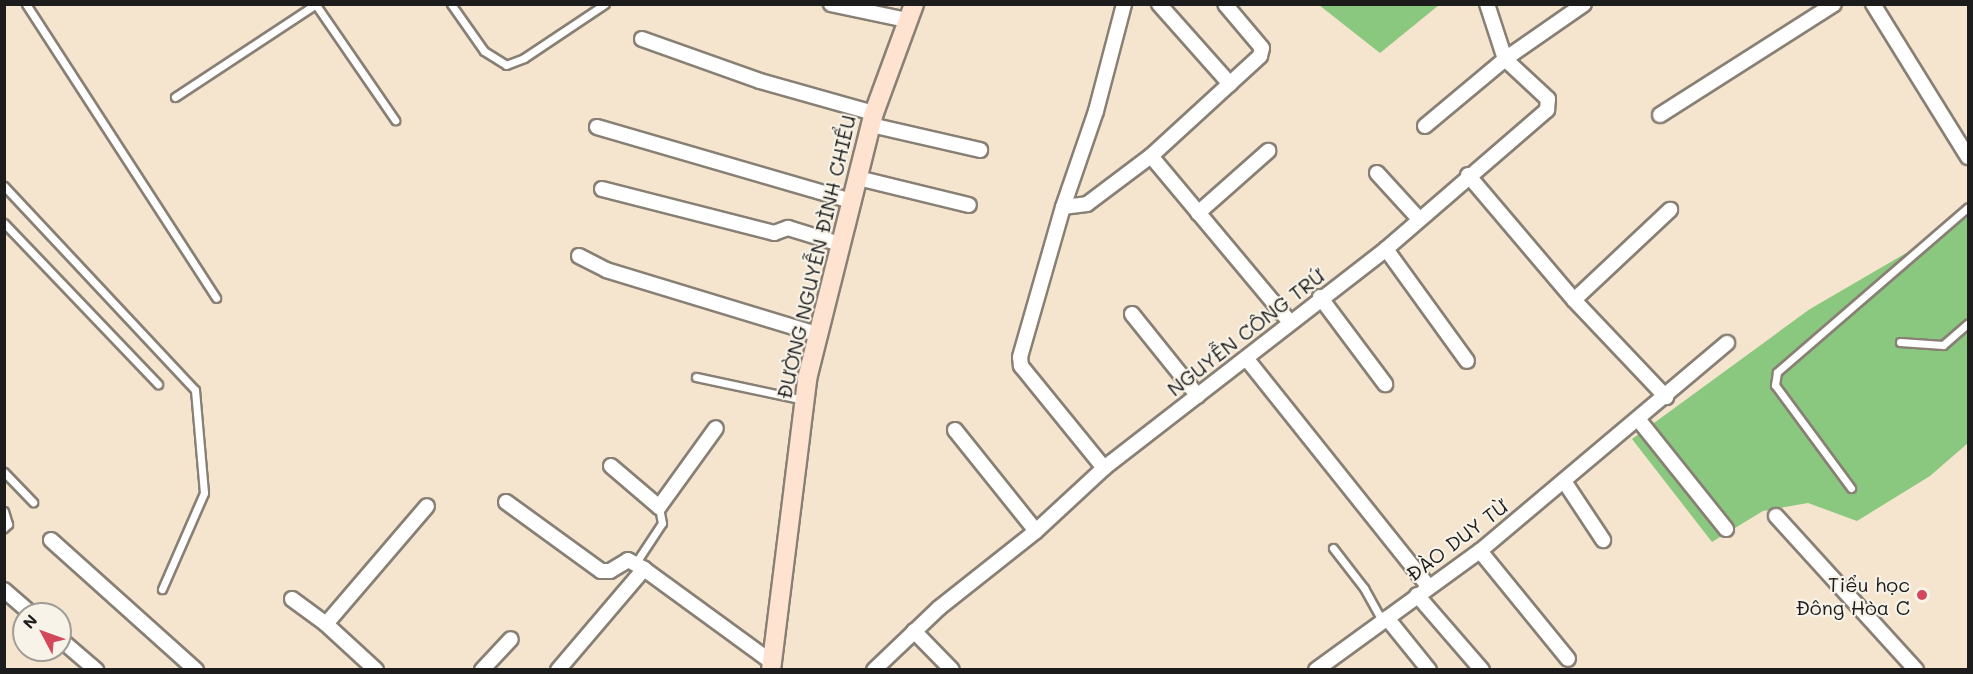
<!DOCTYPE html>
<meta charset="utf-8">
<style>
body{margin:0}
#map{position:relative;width:1973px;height:674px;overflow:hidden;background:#f5e4ce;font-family:Mali,sans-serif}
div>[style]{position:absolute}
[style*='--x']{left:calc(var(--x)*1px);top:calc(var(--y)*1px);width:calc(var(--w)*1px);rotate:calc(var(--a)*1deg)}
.green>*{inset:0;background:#8ac87f}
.roads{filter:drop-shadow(2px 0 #888075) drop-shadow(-2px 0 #888075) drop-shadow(0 2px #888075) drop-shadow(0 -2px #888075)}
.lane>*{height:7px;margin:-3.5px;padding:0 3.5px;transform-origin:3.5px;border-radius:3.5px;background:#fff}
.street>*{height:14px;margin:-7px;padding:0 7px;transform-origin:7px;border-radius:7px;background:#fff}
.secondary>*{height:18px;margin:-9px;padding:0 9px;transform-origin:9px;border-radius:9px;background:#fee3d1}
.dots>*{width:16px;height:16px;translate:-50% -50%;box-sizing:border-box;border:3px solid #f7f3e8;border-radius:50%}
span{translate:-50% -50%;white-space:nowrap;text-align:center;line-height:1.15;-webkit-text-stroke:4.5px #f7f3e8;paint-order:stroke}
.street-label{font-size:20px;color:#1c1c1c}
.poi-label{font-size:20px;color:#1c1c1c}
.right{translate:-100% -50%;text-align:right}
.frame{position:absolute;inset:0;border:6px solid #1c1c1c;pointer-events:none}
.north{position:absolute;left:12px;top:602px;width:60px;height:60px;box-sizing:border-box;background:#f7f3e8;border:2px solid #9f9d96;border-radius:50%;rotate:311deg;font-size:16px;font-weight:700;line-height:24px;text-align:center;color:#1c1c1c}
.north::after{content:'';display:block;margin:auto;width:21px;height:27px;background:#d1495b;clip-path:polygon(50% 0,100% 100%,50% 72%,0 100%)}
</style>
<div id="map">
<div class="green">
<div style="clip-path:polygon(1319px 5px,1439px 5px,1380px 53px)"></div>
<div style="clip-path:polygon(1968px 217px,1968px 443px,1930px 476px,1857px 521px,1808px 503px,1763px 511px,1712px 542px,1632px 439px,1810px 309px)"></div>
</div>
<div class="roads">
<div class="lane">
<div style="--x:26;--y:4;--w:350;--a:57.1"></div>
<div style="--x:451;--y:4;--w:57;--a:54.9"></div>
<div style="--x:484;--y:51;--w:26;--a:32"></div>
<div style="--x:506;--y:65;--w:19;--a:-21"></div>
<div style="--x:524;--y:58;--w:97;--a:-33.7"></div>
<div style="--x:316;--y:5;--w:140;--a:55.5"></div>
<div style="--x:175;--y:97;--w:169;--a:-33.4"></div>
<div style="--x:4;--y:186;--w:279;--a:46.9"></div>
<div style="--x:195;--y:390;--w:103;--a:85"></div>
<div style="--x:204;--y:493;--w:105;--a:113.6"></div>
<div style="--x:4;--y:223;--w:223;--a:46.3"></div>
<div style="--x:1900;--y:342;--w:43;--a:4"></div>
<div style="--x:1943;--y:345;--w:33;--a:-41"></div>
<div style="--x:696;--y:377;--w:110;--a:12"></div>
<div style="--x:4;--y:472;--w:42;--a:46"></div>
<div style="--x:1851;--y:488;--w:128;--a:-126.4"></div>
<div style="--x:1775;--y:385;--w:13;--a:-81"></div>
<div style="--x:1777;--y:372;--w:252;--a:-40.8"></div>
<div style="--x:4;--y:511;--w:14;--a:73"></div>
<div style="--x:8;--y:524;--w:6;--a:135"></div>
<div style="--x:1333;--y:548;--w:51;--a:52.2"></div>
<div style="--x:1364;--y:588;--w:39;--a:61"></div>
<div style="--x:635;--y:564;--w:49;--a:-56.6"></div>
<div style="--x:662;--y:523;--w:16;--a:-101"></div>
</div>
<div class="street">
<div style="--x:831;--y:4;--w:77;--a:12"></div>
<div style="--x:1159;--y:4;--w:107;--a:48.4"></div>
<div style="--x:1873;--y:4;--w:180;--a:58.2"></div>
<div style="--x:642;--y:39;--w:125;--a:19.6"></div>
<div style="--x:760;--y:81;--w:118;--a:15.7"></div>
<div style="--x:1660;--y:115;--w:206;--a:-32.5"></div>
<div style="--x:871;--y:125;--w:112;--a:12.9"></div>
<div style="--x:1425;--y:126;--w:104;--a:-39.9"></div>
<div style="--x:1505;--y:59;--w:96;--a:-34.8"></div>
<div style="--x:597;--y:127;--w:265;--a:16.2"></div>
<div style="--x:1151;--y:156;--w:217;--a:50.1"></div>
<div style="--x:1377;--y:173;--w:62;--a:47.6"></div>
<div style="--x:1468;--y:175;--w:164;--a:49.7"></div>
<div style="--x:1574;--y:300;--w:134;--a:46.5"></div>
<div style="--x:858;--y:178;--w:114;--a:13.7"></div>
<div style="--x:602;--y:189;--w:178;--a:14.3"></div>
<div style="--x:774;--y:233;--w:15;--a:-20"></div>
<div style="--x:788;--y:228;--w:54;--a:17.1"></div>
<div style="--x:1063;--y:207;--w:24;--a:-7"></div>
<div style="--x:1087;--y:204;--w:80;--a:-36.9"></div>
<div style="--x:1151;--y:156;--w:148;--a:-42.5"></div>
<div style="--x:1260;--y:56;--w:8;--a:-76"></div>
<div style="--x:1262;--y:48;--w:57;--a:-130.1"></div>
<div style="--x:1198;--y:213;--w:94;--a:-41.5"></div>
<div style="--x:1386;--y:249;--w:138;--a:54.1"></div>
<div style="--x:579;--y:256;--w:30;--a:27"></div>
<div style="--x:606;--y:270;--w:220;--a:16.9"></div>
<div style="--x:1320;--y:297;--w:109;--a:53.2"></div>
<div style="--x:1574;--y:300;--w:132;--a:-43.2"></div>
<div style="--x:1132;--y:314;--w:105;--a:51.2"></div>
<div style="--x:1246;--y:358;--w:293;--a:51.4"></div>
<div style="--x:1638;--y:419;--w:141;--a:51.3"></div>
<div style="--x:955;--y:430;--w:129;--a:51.3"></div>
<div style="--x:611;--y:466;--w:63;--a:40.5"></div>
<div style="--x:659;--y:507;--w:97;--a:-54.2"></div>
<div style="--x:1104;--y:468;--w:132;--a:-129.1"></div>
<div style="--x:1021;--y:366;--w:9;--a:-96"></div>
<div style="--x:1020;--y:357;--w:156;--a:-74"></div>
<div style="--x:1063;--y:207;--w:102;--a:-71"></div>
<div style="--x:1096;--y:111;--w:111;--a:-75.3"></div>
<div style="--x:1564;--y:481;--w:71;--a:56.5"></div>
<div style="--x:506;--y:502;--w:117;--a:36"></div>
<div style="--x:601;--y:571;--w:9;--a:0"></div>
<div style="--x:610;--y:571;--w:21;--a:-31"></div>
<div style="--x:628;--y:560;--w:18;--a:29"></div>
<div style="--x:644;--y:569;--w:160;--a:36.1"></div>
<div style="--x:1776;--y:516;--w:208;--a:47.7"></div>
<div style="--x:51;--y:540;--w:195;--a:41.9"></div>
<div style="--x:1480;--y:551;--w:139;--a:50.8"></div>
<div style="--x:4;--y:590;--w:37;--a:41"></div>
<div style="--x:1417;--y:595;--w:99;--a:49.1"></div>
<div style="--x:292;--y:599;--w:42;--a:36.3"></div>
<div style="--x:1387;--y:618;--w:67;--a:51.1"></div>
<div style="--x:914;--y:631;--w:54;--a:45.7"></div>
<div style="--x:60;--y:639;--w:48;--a:40.7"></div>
<div style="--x:376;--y:670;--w:68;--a:-137.4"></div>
<div style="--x:326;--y:624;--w:155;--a:-49.4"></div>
<div style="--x:482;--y:670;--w:42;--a:-46.9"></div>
<div style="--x:558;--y:670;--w:133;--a:-49.6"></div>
<div style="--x:874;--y:670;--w:90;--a:-43.6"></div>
<div style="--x:939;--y:608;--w:124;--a:-38.4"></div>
<div style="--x:1036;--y:531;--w:93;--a:-42.8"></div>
<div style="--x:1104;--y:468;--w:357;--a:-37.8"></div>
<div style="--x:1386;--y:249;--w:213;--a:-40.8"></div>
<div style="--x:1547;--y:110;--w:11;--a:-85"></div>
<div style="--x:1548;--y:99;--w:59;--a:-137.1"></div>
<div style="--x:1505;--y:59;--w:58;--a:-108.1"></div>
<div style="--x:1316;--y:670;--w:203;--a:-36"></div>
<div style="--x:1480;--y:551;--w:323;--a:-40.1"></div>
</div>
<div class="secondary">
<div style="--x:771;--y:670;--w:293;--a:-82.9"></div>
<div style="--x:807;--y:379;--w:274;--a:-75.9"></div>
<div style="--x:874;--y:113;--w:116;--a:-69.8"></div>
</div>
</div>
<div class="dots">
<div style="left:1922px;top:595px;background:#d1495b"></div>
</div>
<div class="street-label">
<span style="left:816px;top:257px;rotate:-77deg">ĐƯỜNG NGUYỄN ĐÌNH CHIỂU</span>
<span style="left:1246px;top:332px;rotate:-38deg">NGUYỄN CÔNG TRỨ</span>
<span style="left:1457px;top:540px;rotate:-37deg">ĐÀO DUY TỪ</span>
</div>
<div class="poi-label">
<span class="right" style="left:1910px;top:596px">Tiểu học<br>Đông Hòa C</span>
</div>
<div class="frame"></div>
<div class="north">N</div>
</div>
